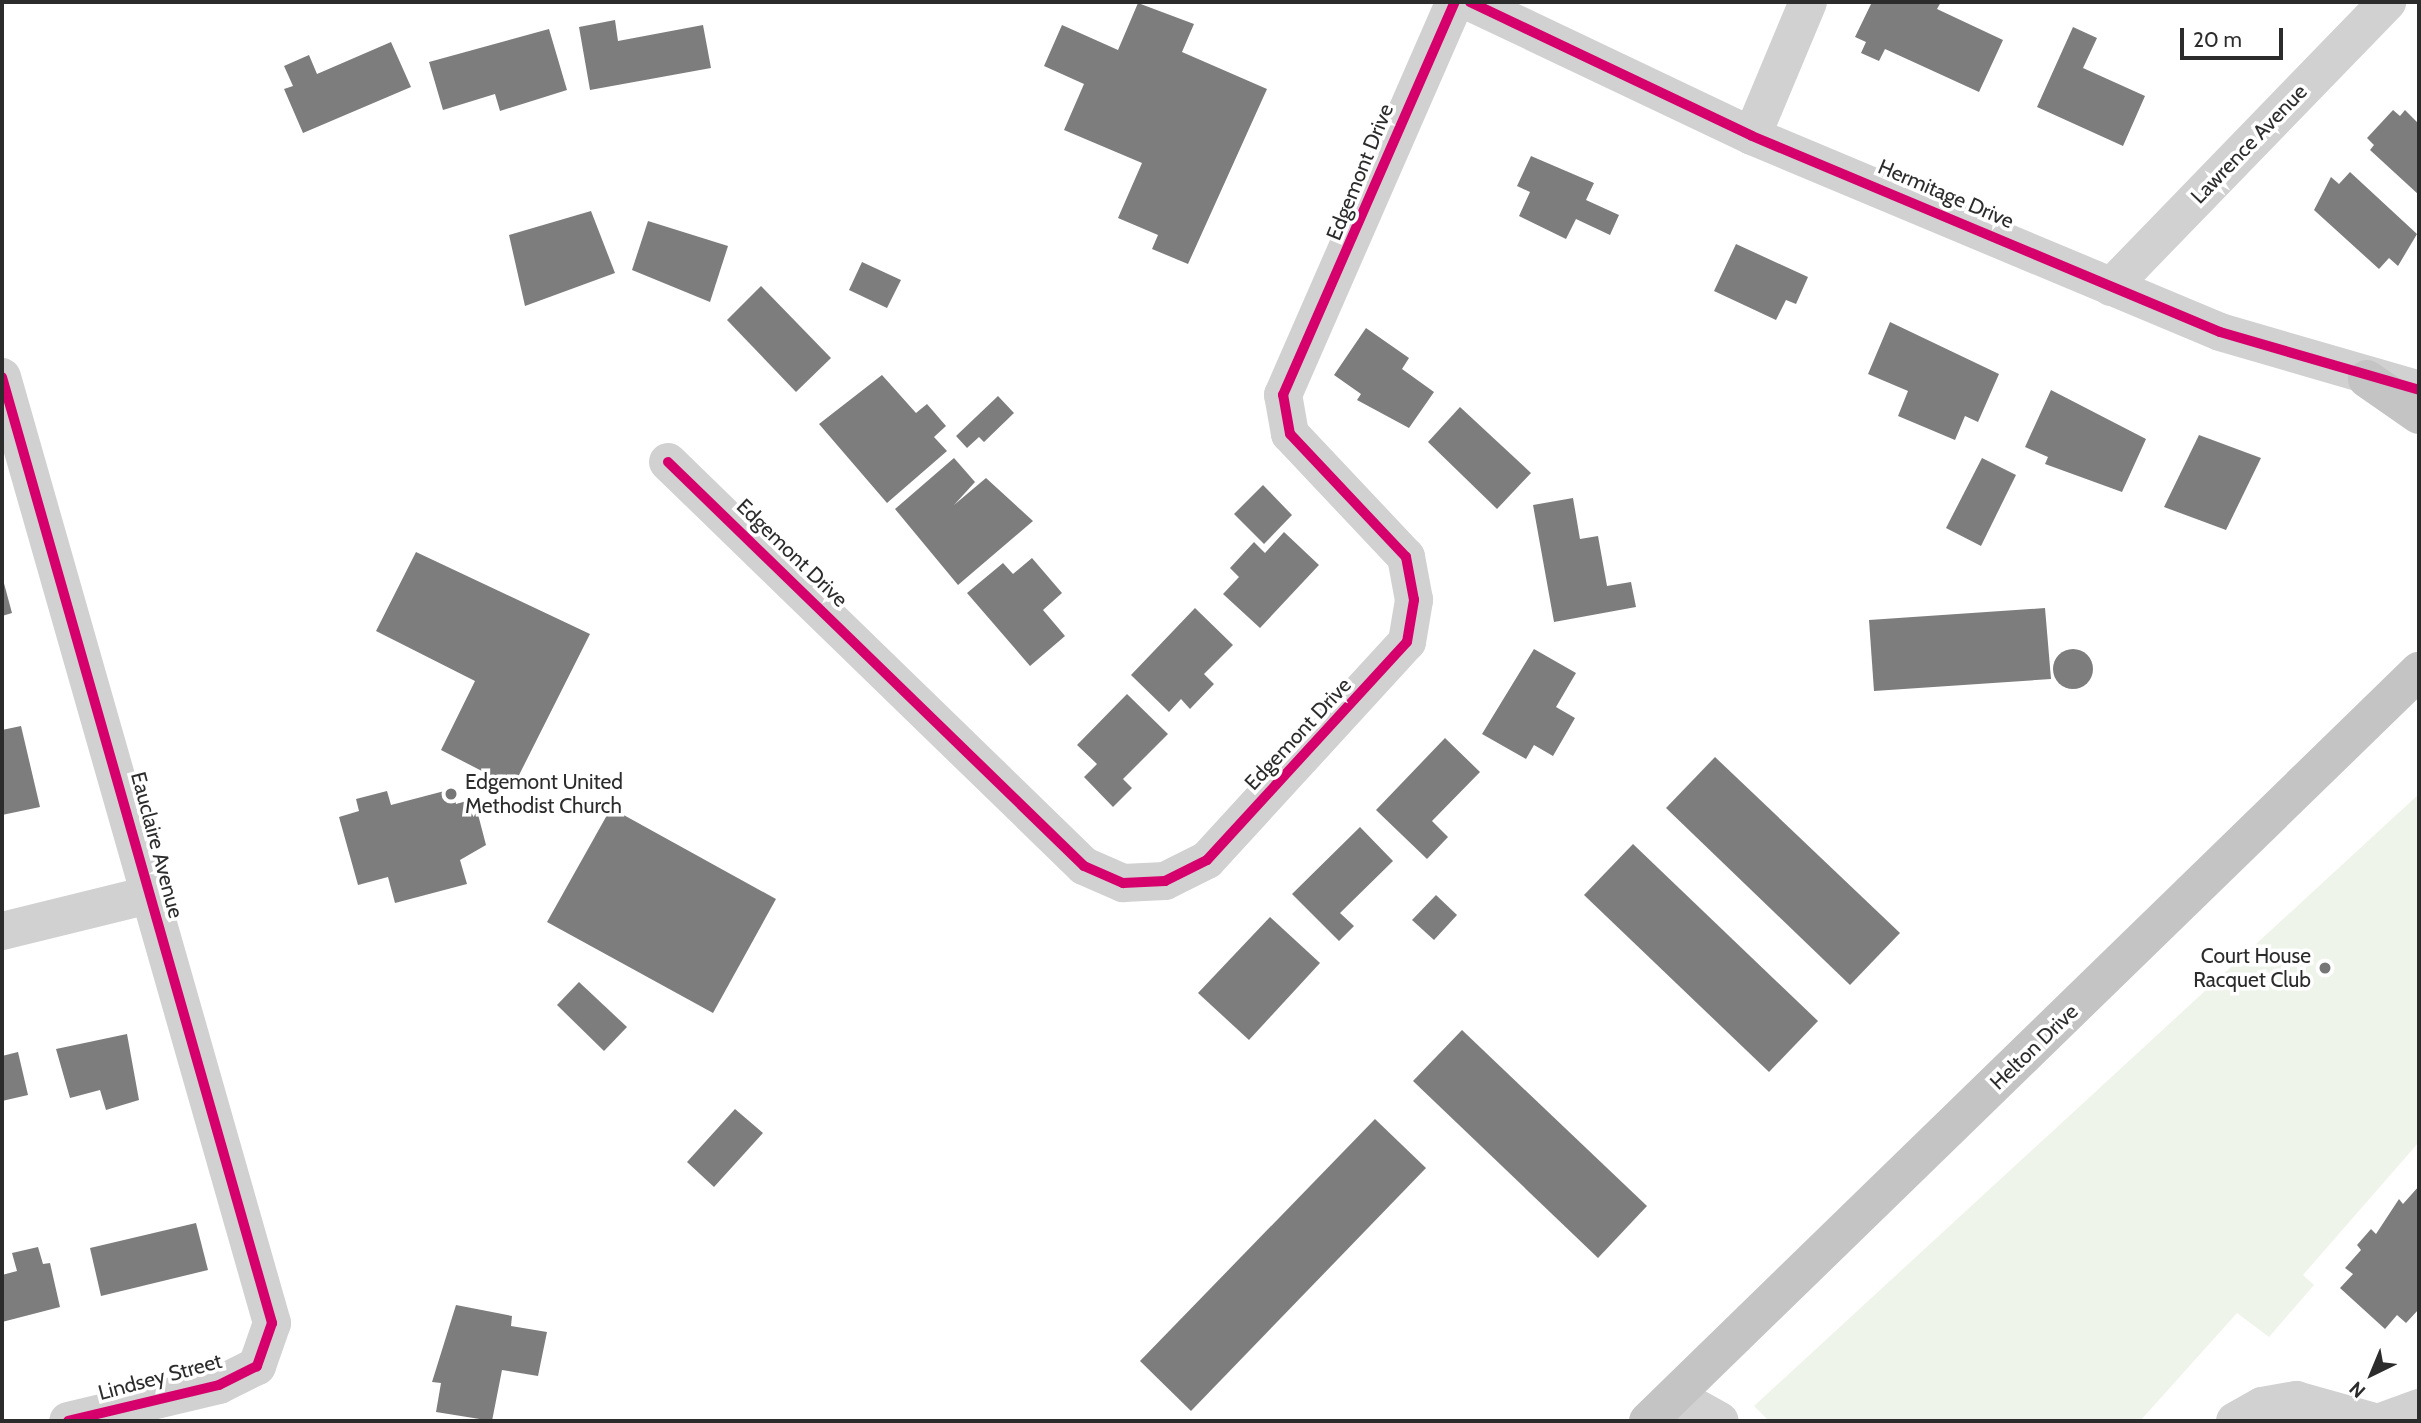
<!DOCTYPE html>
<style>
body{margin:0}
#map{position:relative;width:2421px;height:1423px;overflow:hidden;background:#fff;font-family:Cabin,sans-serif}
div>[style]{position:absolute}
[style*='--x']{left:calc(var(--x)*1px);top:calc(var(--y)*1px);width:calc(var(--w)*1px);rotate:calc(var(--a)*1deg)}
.green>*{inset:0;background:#eff4ea}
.building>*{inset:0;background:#7d7d7d}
.round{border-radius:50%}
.minor>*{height:38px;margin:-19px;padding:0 19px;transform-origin:19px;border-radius:19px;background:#d1d1d1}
.major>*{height:38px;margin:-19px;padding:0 19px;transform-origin:19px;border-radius:19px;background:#c4c4c4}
.cycleway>*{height:10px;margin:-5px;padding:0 5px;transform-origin:5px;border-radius:5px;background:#d6006c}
.dots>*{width:19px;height:19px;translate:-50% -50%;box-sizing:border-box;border:4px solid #fff;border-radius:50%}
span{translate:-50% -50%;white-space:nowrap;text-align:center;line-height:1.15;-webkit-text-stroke:7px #fff;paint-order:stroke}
.street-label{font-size:21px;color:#2c2c2c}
.poi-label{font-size:21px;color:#2c2c2c}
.left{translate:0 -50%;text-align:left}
.right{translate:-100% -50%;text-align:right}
.frame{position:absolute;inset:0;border:4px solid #2c2c2c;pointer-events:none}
.north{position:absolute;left:2337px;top:1339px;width:70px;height:70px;-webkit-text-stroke:5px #fff;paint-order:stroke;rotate:223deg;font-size:19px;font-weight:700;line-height:28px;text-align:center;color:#2c2c2c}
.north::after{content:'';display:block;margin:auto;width:24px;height:32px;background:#2c2c2c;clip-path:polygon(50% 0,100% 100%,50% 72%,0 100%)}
.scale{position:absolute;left:2180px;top:28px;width:103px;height:32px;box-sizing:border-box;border:4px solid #2c2c2c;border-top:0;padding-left:9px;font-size:21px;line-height:24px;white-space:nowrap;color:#2c2c2c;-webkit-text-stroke:5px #fff;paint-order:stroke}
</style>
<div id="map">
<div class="green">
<div style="clip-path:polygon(2419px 794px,2419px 1142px,2303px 1275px,2314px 1285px,2269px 1337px,2237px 1313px,2140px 1421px,1769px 1421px,1754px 1406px)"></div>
</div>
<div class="building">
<div style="clip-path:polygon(1872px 2px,1941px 2px,1937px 9px,2003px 40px,1979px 92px,1885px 49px,1879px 61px,1861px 53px,1866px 42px,1855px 37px)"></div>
<div style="clip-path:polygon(1138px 3px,1194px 24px,1182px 52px,1267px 89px,1188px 264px,1152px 249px,1158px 235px,1118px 218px,1142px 163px,1064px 130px,1084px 84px,1044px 66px,1062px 25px,1118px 50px)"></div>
<div style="clip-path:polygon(615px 20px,618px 41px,703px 25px,711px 68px,590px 90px,579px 27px)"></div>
<div style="clip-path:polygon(2073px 27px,2097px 38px,2083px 68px,2145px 96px,2123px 146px,2037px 107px)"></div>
<div style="clip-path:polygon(549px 29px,567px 90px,500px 111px,495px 94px,443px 110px,429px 62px)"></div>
<div style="clip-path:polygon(391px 42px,411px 87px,303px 133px,284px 89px,293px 86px,284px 66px,309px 55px,317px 74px)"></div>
<div style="clip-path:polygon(2393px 110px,2400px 116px,2405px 110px,2419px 124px,2419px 195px,2370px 150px,2374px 145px,2367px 138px)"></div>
<div style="clip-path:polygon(1531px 156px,1594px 183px,1586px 200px,1619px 215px,1610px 235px,1576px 219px,1566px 239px,1519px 216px,1530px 192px,1517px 186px)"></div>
<div style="clip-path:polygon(2350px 172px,2417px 234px,2398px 266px,2389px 258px,2379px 269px,2314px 210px,2331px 177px,2339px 184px)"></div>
<div style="clip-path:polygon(591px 211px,615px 273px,525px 306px,509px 235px)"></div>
<div style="clip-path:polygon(648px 221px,728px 246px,710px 302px,632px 270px)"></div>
<div style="clip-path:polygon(1736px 244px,1808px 277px,1796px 304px,1786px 300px,1776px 320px,1714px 291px)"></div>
<div style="clip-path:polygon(862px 262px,901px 280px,887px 308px,849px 290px)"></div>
<div style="clip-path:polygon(761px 286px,831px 358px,796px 392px,727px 320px)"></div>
<div style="clip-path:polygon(1890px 322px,1999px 374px,1978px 422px,1965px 416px,1955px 440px,1898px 416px,1908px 391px,1868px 374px)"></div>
<div style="clip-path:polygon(1366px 328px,1409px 358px,1402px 369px,1434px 392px,1409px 428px,1357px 400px,1361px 394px,1334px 375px)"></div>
<div style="clip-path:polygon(882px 375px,916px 413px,927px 404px,946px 426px,934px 437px,947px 451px,887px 503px,819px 424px)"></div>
<div style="clip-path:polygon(2051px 390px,2146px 439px,2122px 492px,2045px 464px,2048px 457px,2025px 447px)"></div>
<div style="clip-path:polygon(998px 396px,1014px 413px,984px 442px,979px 437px,967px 448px,956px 436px)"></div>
<div style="clip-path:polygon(1460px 407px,1531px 473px,1497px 509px,1428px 442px)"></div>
<div style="clip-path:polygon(2199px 435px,2261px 458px,2226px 530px,2164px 507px)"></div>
<div style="clip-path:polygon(954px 458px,975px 482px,954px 505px,986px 478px,1033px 521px,958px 585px,895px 509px)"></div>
<div style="clip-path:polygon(1982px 458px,2016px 475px,1981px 546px,1946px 528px)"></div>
<div style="clip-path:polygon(1263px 485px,1292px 515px,1264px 544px,1234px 514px)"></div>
<div style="clip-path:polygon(1573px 498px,1580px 539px,1598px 536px,1607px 586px,1631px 582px,1636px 607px,1554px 622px,1533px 505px)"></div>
<div style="clip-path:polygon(1284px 532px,1319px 565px,1260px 628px,1223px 594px,1239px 577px,1230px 568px,1254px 542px,1265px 553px)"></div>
<div style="clip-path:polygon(416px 552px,590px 634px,513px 787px,441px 750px,475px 681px,376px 631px)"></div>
<div style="clip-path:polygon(1032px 558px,1062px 593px,1043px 610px,1065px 636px,1030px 666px,967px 593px,1003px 563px,1013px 574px)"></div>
<div style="clip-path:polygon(2px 576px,12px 613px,2px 616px)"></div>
<div style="clip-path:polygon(1195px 608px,1233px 645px,1204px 674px,1214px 684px,1190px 709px,1181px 699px,1169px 712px,1131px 675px)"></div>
<div style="clip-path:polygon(2045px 608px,2051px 679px,1874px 691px,1869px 620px)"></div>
<div class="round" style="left:2053px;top:649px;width:40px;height:40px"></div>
<div style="clip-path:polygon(1534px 649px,1576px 673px,1556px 707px,1575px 718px,1553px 756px,1534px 745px,1526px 759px,1482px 734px)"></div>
<div style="clip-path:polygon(1127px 694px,1168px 734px,1123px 779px,1132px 788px,1113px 807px,1084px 777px,1097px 764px,1077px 745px)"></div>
<div style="clip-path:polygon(21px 726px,40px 807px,2px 815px,2px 730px)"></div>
<div style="clip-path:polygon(1445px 738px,1480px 772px,1432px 821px,1448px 837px,1427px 859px,1376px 810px)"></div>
<div style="clip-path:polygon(1715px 757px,1900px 933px,1850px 985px,1666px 808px)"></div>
<div style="clip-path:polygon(452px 789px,456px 804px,474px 799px,486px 845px,460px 860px,467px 884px,395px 903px,388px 877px,358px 885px,339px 817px,359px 811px,356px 799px,387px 791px,391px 805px)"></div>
<div style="clip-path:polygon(611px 808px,776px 899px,713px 1013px,547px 922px)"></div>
<div style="clip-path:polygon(1360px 827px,1393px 861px,1340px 913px,1354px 926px,1339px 941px,1292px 894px)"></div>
<div style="clip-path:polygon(1633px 844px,1818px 1021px,1769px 1072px,1584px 895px)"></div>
<div style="clip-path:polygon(1436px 895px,1457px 915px,1434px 940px,1412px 920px)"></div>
<div style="clip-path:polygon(1270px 917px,1320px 963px,1249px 1040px,1198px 993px)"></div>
<div style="clip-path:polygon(579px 982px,627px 1027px,604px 1051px,557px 1005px)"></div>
<div style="clip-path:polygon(1462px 1030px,1647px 1206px,1598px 1258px,1413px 1081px)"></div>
<div style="clip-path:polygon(127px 1034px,139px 1100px,106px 1110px,100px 1090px,70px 1098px,56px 1049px)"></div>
<div style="clip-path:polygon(18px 1052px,28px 1095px,2px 1101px,2px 1056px)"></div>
<div style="clip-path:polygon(735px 1109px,763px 1133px,714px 1187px,687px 1162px)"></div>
<div style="clip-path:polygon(1375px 1119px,1426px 1168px,1191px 1411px,1140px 1361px)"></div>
<div style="clip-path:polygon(2419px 1186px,2419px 1309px,2406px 1323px,2397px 1315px,2385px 1329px,2340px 1288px,2353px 1274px,2345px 1268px,2361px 1250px,2357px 1245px,2371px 1229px,2376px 1234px,2399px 1199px,2403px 1204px)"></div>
<div style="clip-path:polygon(196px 1223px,208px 1270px,101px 1296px,90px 1248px)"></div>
<div style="clip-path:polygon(38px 1247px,43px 1264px,50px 1263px,60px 1307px,2px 1322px,2px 1275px,17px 1271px,12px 1253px)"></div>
<div style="clip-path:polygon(456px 1305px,512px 1316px,511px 1326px,547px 1332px,538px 1376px,502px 1370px,492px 1421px,436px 1412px,441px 1383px,432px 1382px)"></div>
</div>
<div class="minor">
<div style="--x:1470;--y:2;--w:312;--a:25.4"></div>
<div style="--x:1752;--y:136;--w:507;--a:22.72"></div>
<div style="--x:2220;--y:332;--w:207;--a:16.2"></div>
<div style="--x:1752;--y:136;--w:145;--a:-67.3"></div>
<div style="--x:2111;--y:287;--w:397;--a:-45.9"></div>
<div style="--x:2;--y:377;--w:984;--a:74.07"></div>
<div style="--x:272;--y:1323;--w:46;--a:109.2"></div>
<div style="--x:257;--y:1366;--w:42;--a:153.4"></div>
<div style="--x:219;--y:1385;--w:155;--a:166.6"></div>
<div style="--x:668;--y:462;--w:580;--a:44.16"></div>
<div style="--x:1084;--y:866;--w:43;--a:23.6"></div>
<div style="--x:1123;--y:883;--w:42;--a:-2.7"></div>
<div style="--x:1165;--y:881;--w:47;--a:-26.6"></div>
<div style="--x:1207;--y:860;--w:296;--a:-47.5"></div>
<div style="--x:1407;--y:642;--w:43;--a:-80.5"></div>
<div style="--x:1414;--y:600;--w:44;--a:-100.5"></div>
<div style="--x:1406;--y:557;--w:169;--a:-133.3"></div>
<div style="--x:1290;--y:434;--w:40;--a:-100"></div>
<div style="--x:1283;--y:395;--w:429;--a:-66.4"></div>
<div style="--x:2;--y:931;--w:151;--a:-13.8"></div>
<div style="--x:1675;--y:1396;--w:51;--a:29.1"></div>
<div style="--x:2235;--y:1421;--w:31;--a:-29"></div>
<div style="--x:2262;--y:1406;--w:35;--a:-10"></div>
<div style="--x:2296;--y:1400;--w:78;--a:15.6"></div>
<div style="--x:2383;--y:1421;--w:38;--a:-20"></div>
</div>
<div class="major">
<div style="--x:2367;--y:379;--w:63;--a:34.7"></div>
<div style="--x:1648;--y:1421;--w:1076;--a:-44.21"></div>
</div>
<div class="cycleway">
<div style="--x:1470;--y:2;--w:312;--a:25.4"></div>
<div style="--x:1752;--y:136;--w:507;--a:22.72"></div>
<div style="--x:2220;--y:332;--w:207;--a:16.2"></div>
<div style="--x:2;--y:377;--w:984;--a:74.07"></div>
<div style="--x:272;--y:1323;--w:46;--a:109.2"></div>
<div style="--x:257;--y:1366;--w:42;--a:153.4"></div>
<div style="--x:219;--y:1385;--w:155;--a:166.6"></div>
<div style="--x:668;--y:462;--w:580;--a:44.16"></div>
<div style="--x:1084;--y:866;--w:43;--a:23.6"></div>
<div style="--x:1123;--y:883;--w:42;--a:-2.7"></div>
<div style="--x:1165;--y:881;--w:47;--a:-26.6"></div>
<div style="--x:1207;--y:860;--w:296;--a:-47.5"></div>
<div style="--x:1407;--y:642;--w:43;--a:-80.5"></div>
<div style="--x:1414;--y:600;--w:44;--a:-100.5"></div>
<div style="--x:1406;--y:557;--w:169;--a:-133.3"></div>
<div style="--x:1290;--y:434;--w:40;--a:-100"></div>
<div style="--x:1283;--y:395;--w:429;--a:-66.4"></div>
</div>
<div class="dots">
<div style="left:451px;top:794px;background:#767676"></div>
<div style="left:2325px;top:968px;background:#767676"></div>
</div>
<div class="street-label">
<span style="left:2249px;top:144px;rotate:-46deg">Lawrence Avenue</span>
<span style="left:1360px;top:172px;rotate:-68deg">Edgemont Drive</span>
<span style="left:1946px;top:194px;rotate:23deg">Hermitage Drive</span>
<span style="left:792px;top:553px;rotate:44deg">Edgemont Drive</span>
<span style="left:1298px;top:734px;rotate:-47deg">Edgemont Drive</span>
<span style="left:157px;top:845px;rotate:75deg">Eauclaire Avenue</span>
<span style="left:2034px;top:1047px;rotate:-44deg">Helton Drive</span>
<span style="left:160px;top:1377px;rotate:-15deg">Lindsey Street</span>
</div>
<div class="poi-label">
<span class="left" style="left:465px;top:794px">Edgemont United<br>Methodist Church</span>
<span class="right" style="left:2311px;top:968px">Court House<br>Racquet Club</span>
</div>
<div class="frame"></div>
<div class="north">N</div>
<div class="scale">20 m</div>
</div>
